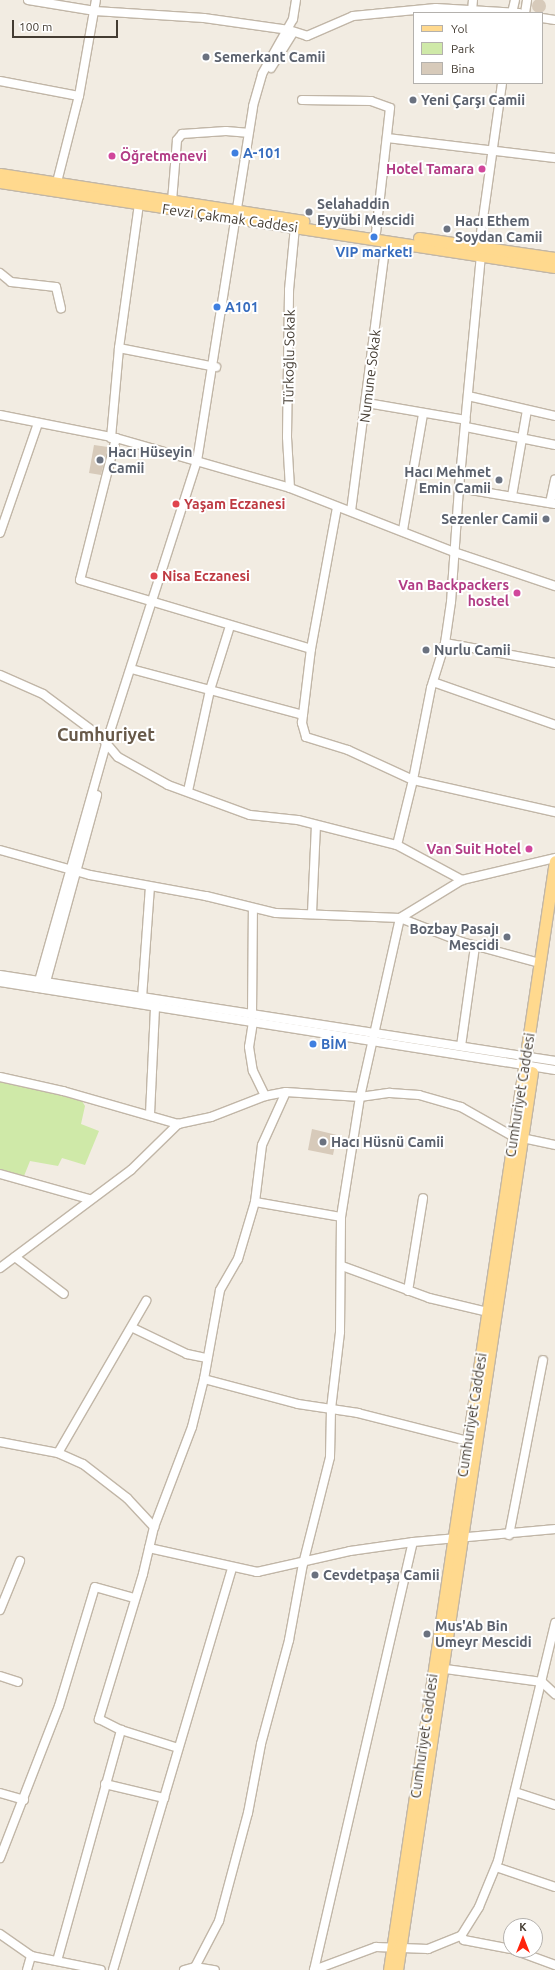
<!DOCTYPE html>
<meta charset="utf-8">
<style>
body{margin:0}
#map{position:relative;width:555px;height:1970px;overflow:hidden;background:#f2ece2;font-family:Ubuntu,sans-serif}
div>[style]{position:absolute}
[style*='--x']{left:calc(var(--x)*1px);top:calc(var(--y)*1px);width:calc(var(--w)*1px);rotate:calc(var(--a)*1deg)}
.green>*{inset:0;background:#cfe9a8}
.building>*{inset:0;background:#d7caba}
.round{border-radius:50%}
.roads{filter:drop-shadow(1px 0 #c1b6a7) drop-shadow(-1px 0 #c1b6a7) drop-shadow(0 1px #c1b6a7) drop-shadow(0 -1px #c1b6a7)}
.minor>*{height:8px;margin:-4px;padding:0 4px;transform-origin:4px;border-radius:4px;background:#fff}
.major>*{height:11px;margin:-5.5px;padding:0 5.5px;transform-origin:5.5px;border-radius:5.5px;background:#ffd98e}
.dots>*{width:11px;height:11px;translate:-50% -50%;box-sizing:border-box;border:2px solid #fff;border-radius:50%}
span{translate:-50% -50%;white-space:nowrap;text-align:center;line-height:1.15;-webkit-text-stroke:4px #fff;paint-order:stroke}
.worship-label{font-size:14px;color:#5b616d;font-weight:700}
.left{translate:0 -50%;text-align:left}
.right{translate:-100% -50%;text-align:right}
.shop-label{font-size:14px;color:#366cbe;font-weight:700}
.hotel-label{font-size:14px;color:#b23c85;font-weight:700}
.street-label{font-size:14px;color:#443c32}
.health-label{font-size:14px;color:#be3a42;font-weight:700}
.district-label{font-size:18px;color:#675949;font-weight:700}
.legend{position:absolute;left:413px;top:12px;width:130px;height:72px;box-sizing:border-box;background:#fff;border:1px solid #b4b1ad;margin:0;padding:5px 7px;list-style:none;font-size:12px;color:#443c32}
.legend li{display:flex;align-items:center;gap:8px;height:20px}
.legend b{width:20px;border:1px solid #b4b1ad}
.north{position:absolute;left:503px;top:1918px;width:40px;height:40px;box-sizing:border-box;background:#fff;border:1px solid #b4b1ad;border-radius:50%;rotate:0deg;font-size:11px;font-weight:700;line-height:16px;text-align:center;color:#443c32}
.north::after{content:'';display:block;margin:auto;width:14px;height:18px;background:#ff240c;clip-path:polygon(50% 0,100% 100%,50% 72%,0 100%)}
.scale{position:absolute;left:12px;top:20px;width:106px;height:18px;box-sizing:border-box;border:2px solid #443c32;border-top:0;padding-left:5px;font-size:12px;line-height:14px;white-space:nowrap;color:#443c32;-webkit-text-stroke:3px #fff;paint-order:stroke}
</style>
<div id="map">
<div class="green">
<div style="clip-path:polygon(0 1080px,82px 1101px,85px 1106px,81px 1124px,99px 1131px,85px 1165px,62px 1158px,58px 1166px,30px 1161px,24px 1176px,0 1169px)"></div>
</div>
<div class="building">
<div class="round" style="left:532px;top:-1px;width:14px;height:14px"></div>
<div style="clip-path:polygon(94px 445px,108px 447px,101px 475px,89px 473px)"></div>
<div style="clip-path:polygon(312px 1129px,337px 1135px,333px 1155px,308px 1150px)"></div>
</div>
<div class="roads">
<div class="minor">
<div style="--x:28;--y:0;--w:68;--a:9.3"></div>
<div style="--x:95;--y:11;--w:109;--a:3.7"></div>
<div style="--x:204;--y:18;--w:86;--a:8"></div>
<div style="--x:289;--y:30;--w:19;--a:18"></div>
<div style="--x:307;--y:36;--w:50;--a:-23.5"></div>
<div style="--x:353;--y:16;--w:83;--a:-5.5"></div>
<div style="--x:436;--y:8;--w:83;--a:3.4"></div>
<div style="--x:472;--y:11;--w:11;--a:-85"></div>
<div style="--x:512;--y:13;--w:13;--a:-77"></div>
<div style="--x:525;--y:13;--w:13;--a:-81"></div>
<div style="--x:542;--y:18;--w:13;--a:9"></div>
<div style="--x:271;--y:68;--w:40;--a:-58"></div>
<div style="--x:0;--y:81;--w:80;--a:10.8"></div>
<div style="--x:302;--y:100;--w:69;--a:0.8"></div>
<div style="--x:371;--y:101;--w:20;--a:20"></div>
<div style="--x:390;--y:108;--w:125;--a:96.4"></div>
<div style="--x:387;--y:138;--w:169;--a:6.8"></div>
<div style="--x:57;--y:182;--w:89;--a:-75.7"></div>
<div style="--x:79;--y:96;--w:97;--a:-80"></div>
<div style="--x:172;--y:201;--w:61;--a:-85.3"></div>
<div style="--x:177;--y:140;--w:8;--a:-50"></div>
<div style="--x:182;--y:134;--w:44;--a:-3.9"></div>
<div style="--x:226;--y:131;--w:21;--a:5"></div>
<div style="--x:479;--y:247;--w:166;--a:-82"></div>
<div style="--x:481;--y:255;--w:234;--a:95.4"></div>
<div style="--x:459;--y:488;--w:114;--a:94"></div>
<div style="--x:451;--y:602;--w:41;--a:98.3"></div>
<div style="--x:445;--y:643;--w:47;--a:107.3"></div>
<div style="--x:431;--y:688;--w:94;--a:101.1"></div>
<div style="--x:413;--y:780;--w:146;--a:12.7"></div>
<div style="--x:0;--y:273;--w:14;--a:39"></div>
<div style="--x:11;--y:282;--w:45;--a:6.3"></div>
<div style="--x:56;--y:287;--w:22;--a:77"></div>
<div style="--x:119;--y:348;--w:99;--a:11.1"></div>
<div style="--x:468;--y:396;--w:89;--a:12.9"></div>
<div style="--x:367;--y:403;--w:100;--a:9.7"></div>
<div style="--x:0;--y:415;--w:118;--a:11.2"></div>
<div style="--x:116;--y:438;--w:181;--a:16"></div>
<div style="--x:290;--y:488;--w:176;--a:21.3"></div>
<div style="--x:454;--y:552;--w:107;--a:18.6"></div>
<div style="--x:466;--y:427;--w:91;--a:11.4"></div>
<div style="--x:111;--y:438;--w:90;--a:-84.9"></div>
<div style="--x:119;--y:348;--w:145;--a:-82.1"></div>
<div style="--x:116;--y:438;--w:146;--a:104.2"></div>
<div style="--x:80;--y:580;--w:241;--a:16.6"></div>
<div style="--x:290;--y:488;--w:51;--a:-93.4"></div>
<div style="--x:287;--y:437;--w:147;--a:-89.2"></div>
<div style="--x:289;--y:290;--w:63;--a:-84.6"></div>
<div style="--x:459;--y:488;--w:97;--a:9.5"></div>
<div style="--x:512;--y:496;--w:87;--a:-80.1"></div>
<div style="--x:550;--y:503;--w:24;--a:-78"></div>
<div style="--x:351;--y:511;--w:272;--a:-82.6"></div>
<div style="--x:403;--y:530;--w:118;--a:-80.2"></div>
<div style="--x:0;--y:533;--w:116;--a:-70.9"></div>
<div style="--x:230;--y:626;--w:67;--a:107.4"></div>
<div style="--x:210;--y:690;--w:96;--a:15"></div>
<div style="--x:445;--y:643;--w:112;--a:10.3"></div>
<div style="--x:135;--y:670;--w:78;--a:14.9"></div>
<div style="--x:210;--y:690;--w:103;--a:102.3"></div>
<div style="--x:0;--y:675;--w:47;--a:23.8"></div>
<div style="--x:43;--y:694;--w:72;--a:36.6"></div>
<div style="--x:101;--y:737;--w:26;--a:50"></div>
<div style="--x:118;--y:757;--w:57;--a:29.2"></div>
<div style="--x:168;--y:785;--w:87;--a:20.1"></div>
<div style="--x:250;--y:815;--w:48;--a:5.9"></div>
<div style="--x:298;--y:820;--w:102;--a:14.2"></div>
<div style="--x:397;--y:845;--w:67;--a:-76.2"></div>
<div style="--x:413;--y:780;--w:72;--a:-155.2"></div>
<div style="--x:348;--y:750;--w:44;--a:-162.8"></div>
<div style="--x:306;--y:737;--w:15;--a:-106"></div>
<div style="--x:302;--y:723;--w:75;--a:-83.1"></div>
<div style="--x:311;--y:649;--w:144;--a:-79.6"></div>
<div style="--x:433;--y:682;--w:129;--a:19.4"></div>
<div style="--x:397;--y:845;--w:74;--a:28.3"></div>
<div style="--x:0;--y:850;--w:93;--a:15.5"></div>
<div style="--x:90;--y:875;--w:118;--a:10.3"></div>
<div style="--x:206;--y:896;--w:72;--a:13.7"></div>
<div style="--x:276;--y:913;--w:124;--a:2.3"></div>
<div style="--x:400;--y:918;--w:66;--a:21.2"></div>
<div style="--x:462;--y:942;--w:81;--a:15.1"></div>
<div style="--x:312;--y:913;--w:87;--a:-87.4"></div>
<div style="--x:0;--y:975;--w:562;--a:8.81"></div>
<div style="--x:0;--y:982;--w:562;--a:9.01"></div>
<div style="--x:37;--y:988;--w:254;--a:-74.2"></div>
<div style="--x:106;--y:744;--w:297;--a:-72.2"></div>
<div style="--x:197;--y:461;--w:359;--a:-81"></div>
<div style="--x:253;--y:106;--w:33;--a:-74"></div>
<div style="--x:262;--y:74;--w:63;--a:-60.6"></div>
<div style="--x:293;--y:19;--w:19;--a:-81"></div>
<div style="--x:44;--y:989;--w:201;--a:-74.7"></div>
<div style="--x:142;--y:998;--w:111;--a:-85.9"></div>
<div style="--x:252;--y:1015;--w:107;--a:-89.5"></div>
<div style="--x:253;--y:1022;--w:25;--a:99"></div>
<div style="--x:249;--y:1047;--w:24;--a:81"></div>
<div style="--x:253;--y:1071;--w:28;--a:64"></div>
<div style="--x:461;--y:1046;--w:101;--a:-82"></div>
<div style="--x:0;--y:1077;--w:65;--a:12.5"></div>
<div style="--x:63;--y:1091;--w:120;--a:16"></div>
<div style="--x:150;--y:1114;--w:108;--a:-87.3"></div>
<div style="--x:522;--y:1138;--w:34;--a:12"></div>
<div style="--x:0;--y:1174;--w:92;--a:15.7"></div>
<div style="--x:255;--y:1202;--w:87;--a:9.9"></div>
<div style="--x:15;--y:1257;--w:61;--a:37.1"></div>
<div style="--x:342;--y:1266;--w:93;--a:20.2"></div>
<div style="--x:429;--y:1298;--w:61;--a:13.3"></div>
<div style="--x:0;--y:1268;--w:164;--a:-36.8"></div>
<div style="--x:131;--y:1170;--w:66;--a:-44.4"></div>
<div style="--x:178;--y:1124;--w:34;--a:-12"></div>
<div style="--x:211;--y:1117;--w:58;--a:-21.3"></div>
<div style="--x:265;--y:1096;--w:21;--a:-11"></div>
<div style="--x:286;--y:1092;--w:74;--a:3.9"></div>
<div style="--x:360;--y:1097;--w:30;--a:-8"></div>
<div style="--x:390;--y:1093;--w:29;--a:4"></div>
<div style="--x:419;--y:1095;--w:44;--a:15.9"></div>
<div style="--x:461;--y:1107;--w:61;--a:29.5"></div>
<div style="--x:408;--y:1291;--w:94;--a:-80.8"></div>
<div style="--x:133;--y:1328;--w:60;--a:25.7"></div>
<div style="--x:187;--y:1354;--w:19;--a:12"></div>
<div style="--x:204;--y:1379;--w:97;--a:14.9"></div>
<div style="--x:298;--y:1404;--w:61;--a:8.5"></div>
<div style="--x:358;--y:1413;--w:114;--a:14.3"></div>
<div style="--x:0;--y:1442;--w:59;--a:10.7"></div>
<div style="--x:58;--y:1453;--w:27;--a:24"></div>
<div style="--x:83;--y:1464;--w:56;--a:37.7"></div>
<div style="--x:127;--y:1498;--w:40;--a:47"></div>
<div style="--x:154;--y:1527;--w:48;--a:103.2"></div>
<div style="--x:143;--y:1574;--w:152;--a:106.9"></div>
<div style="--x:99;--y:1719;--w:25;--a:27"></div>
<div style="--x:121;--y:1730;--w:60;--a:17.5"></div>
<div style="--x:58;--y:1453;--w:176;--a:-59.9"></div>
<div style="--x:154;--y:1527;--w:107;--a:-69.2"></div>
<div style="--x:192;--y:1427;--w:49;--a:-76"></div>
<div style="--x:204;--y:1379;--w:90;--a:-79.8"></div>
<div style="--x:220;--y:1290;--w:36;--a:-60"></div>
<div style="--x:238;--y:1259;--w:59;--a:-73.4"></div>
<div style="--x:255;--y:1202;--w:57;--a:-83"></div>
<div style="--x:262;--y:1145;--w:58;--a:-65.6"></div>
<div style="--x:509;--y:1535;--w:178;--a:-79"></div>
<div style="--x:149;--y:1548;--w:111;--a:12.5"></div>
<div style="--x:257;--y:1572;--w:95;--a:-12.7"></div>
<div style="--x:350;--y:1551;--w:64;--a:-8.1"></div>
<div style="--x:413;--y:1542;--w:143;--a:-5.2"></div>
<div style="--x:0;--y:1610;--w:53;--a:-67.8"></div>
<div style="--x:438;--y:1668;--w:105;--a:7.7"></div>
<div style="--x:542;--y:1682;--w:18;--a:43"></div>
<div style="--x:0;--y:1676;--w:19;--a:18"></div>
<div style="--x:105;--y:1784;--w:61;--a:13.3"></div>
<div style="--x:515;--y:1792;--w:42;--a:18"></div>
<div style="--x:0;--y:1793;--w:25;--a:16"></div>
<div style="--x:0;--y:1858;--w:163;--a:-68.8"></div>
<div style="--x:59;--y:1706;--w:124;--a:-73.2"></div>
<div style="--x:95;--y:1587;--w:41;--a:15.8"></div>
<div style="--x:496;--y:1867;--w:62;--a:18.7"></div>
<div style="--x:0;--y:1934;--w:38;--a:35"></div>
<div style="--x:31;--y:1956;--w:71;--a:11.3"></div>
<div style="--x:511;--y:1949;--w:48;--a:-169.2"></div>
<div style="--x:464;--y:1940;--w:5;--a:-127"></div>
<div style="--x:461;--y:1936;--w:34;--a:-58"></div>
<div style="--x:479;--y:1907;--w:50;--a:-67.6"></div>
<div style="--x:498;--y:1861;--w:245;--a:-76.5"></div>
<div style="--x:514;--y:1950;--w:44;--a:20.1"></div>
<div style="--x:57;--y:1961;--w:240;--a:-74.5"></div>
<div style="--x:195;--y:1967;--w:52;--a:-62.4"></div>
<div style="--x:219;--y:1921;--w:112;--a:-75"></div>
<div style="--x:248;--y:1813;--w:70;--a:-79.3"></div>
<div style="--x:261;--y:1744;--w:108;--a:-74.9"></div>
<div style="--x:289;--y:1640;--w:77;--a:-79.6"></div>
<div style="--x:303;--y:1564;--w:110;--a:-75.8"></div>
<div style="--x:330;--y:1457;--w:48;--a:-88.8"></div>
<div style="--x:331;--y:1409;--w:78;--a:-83.3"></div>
<div style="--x:340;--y:1332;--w:115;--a:-89.5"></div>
<div style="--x:341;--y:1217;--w:121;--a:-81"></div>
<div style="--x:360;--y:1097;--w:183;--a:-77.4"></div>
<div style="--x:400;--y:918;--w:73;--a:-31.5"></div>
<div style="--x:462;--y:880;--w:96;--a:-13.3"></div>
<div style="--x:27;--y:1970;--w:15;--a:-74"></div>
<div style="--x:113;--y:1970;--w:420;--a:-73.5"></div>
<div style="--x:184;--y:1970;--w:11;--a:-15"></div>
<div style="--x:195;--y:1967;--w:20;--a:9"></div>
<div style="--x:314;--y:1970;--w:439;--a:-77"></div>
<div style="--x:314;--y:1970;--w:66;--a:-20.4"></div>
<div style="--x:376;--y:1947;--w:52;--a:2.2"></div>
<div style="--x:428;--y:1949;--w:35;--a:-22"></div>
</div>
<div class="major">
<div style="--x:0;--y:174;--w:307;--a:8.8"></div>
<div style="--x:0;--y:182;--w:561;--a:8.71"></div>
<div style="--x:419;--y:238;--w:137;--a:8.4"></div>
<div style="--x:389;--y:1970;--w:1121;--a:-81.49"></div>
<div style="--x:397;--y:1970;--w:908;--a:-81.45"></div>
</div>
</div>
<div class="dots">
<div style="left:206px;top:57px;background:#6b7280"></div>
<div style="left:413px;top:100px;background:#6b7280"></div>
<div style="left:235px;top:153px;background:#3f7fe0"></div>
<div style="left:112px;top:156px;background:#d1479c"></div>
<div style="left:482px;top:169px;background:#d1479c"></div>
<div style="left:309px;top:212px;background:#6b7280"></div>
<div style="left:447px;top:229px;background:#6b7280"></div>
<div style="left:374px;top:237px;background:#3f7fe0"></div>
<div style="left:217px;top:307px;background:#3f7fe0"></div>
<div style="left:100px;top:460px;background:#6b7280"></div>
<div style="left:499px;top:480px;background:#6b7280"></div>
<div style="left:176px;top:504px;background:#e0444e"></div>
<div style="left:546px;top:519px;background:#6b7280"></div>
<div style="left:154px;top:576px;background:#e0444e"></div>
<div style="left:517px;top:593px;background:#d1479c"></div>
<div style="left:426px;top:650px;background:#6b7280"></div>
<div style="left:529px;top:849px;background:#d1479c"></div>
<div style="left:507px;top:937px;background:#6b7280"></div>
<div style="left:313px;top:1044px;background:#3f7fe0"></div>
<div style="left:323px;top:1142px;background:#6b7280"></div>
<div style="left:315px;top:1575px;background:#6b7280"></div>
<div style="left:427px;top:1634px;background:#6b7280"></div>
</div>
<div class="worship-label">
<span class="left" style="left:214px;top:57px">Semerkant Camii</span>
<span class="left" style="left:421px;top:100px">Yeni Çarşı Camii</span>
<span class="left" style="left:317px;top:212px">Selahaddin<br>Eyyübi Mescidi</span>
<span class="left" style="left:455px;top:229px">Hacı Ethem<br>Soydan Camii</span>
<span class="left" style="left:108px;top:460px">Hacı Hüseyin<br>Camii</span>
<span class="right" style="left:491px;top:480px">Hacı Mehmet<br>Emin Camii</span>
<span class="right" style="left:538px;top:519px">Sezenler Camii</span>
<span class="left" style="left:434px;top:650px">Nurlu Camii</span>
<span class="right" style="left:499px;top:937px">Bozbay Pasajı<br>Mescidi</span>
<span class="left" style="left:331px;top:1142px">Hacı Hüsnü Camii</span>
<span class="left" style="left:323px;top:1575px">Cevdetpaşa Camii</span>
<span class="left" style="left:435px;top:1634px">Mus'Ab Bin<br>Umeyr Mescidi</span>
</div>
<div class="shop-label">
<span class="left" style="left:243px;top:153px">A-101</span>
<span style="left:374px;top:252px">VIP market!</span>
<span class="left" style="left:225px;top:307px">A101</span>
<span class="left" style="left:321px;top:1044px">BİM</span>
</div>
<div class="hotel-label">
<span class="left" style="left:120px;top:156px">Öğretmenevi</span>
<span class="right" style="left:474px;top:169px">Hotel Tamara</span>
<span class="right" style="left:509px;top:593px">Van Backpackers<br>hostel</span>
<span class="right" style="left:521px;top:849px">Van Suit Hotel</span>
</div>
<div class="street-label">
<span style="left:230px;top:218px;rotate:8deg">Fevzi Çakmak Caddesi</span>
<span style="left:289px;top:357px;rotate:-89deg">Türkoğlu Sokak</span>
<span style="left:370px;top:376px;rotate:-83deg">Numune Sokak</span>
<span style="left:520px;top:1095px;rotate:-81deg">Cumhuriyet Caddesi</span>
<span style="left:472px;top:1415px;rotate:-81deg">Cumhuriyet Caddesi</span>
<span style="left:424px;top:1736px;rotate:-82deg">Cumhuriyet Caddesi</span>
</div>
<div class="health-label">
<span class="left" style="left:184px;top:504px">Yaşam Eczanesi</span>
<span class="left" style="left:162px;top:576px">Nisa Eczanesi</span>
</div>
<div class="district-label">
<span style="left:106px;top:734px">Cumhuriyet</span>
</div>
<ul class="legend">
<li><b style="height:5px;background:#ffd98e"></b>Yol</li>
<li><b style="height:11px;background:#cfe9a8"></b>Park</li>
<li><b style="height:11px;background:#d7caba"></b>Bina</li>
</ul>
<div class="north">K</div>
<div class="scale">100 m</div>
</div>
